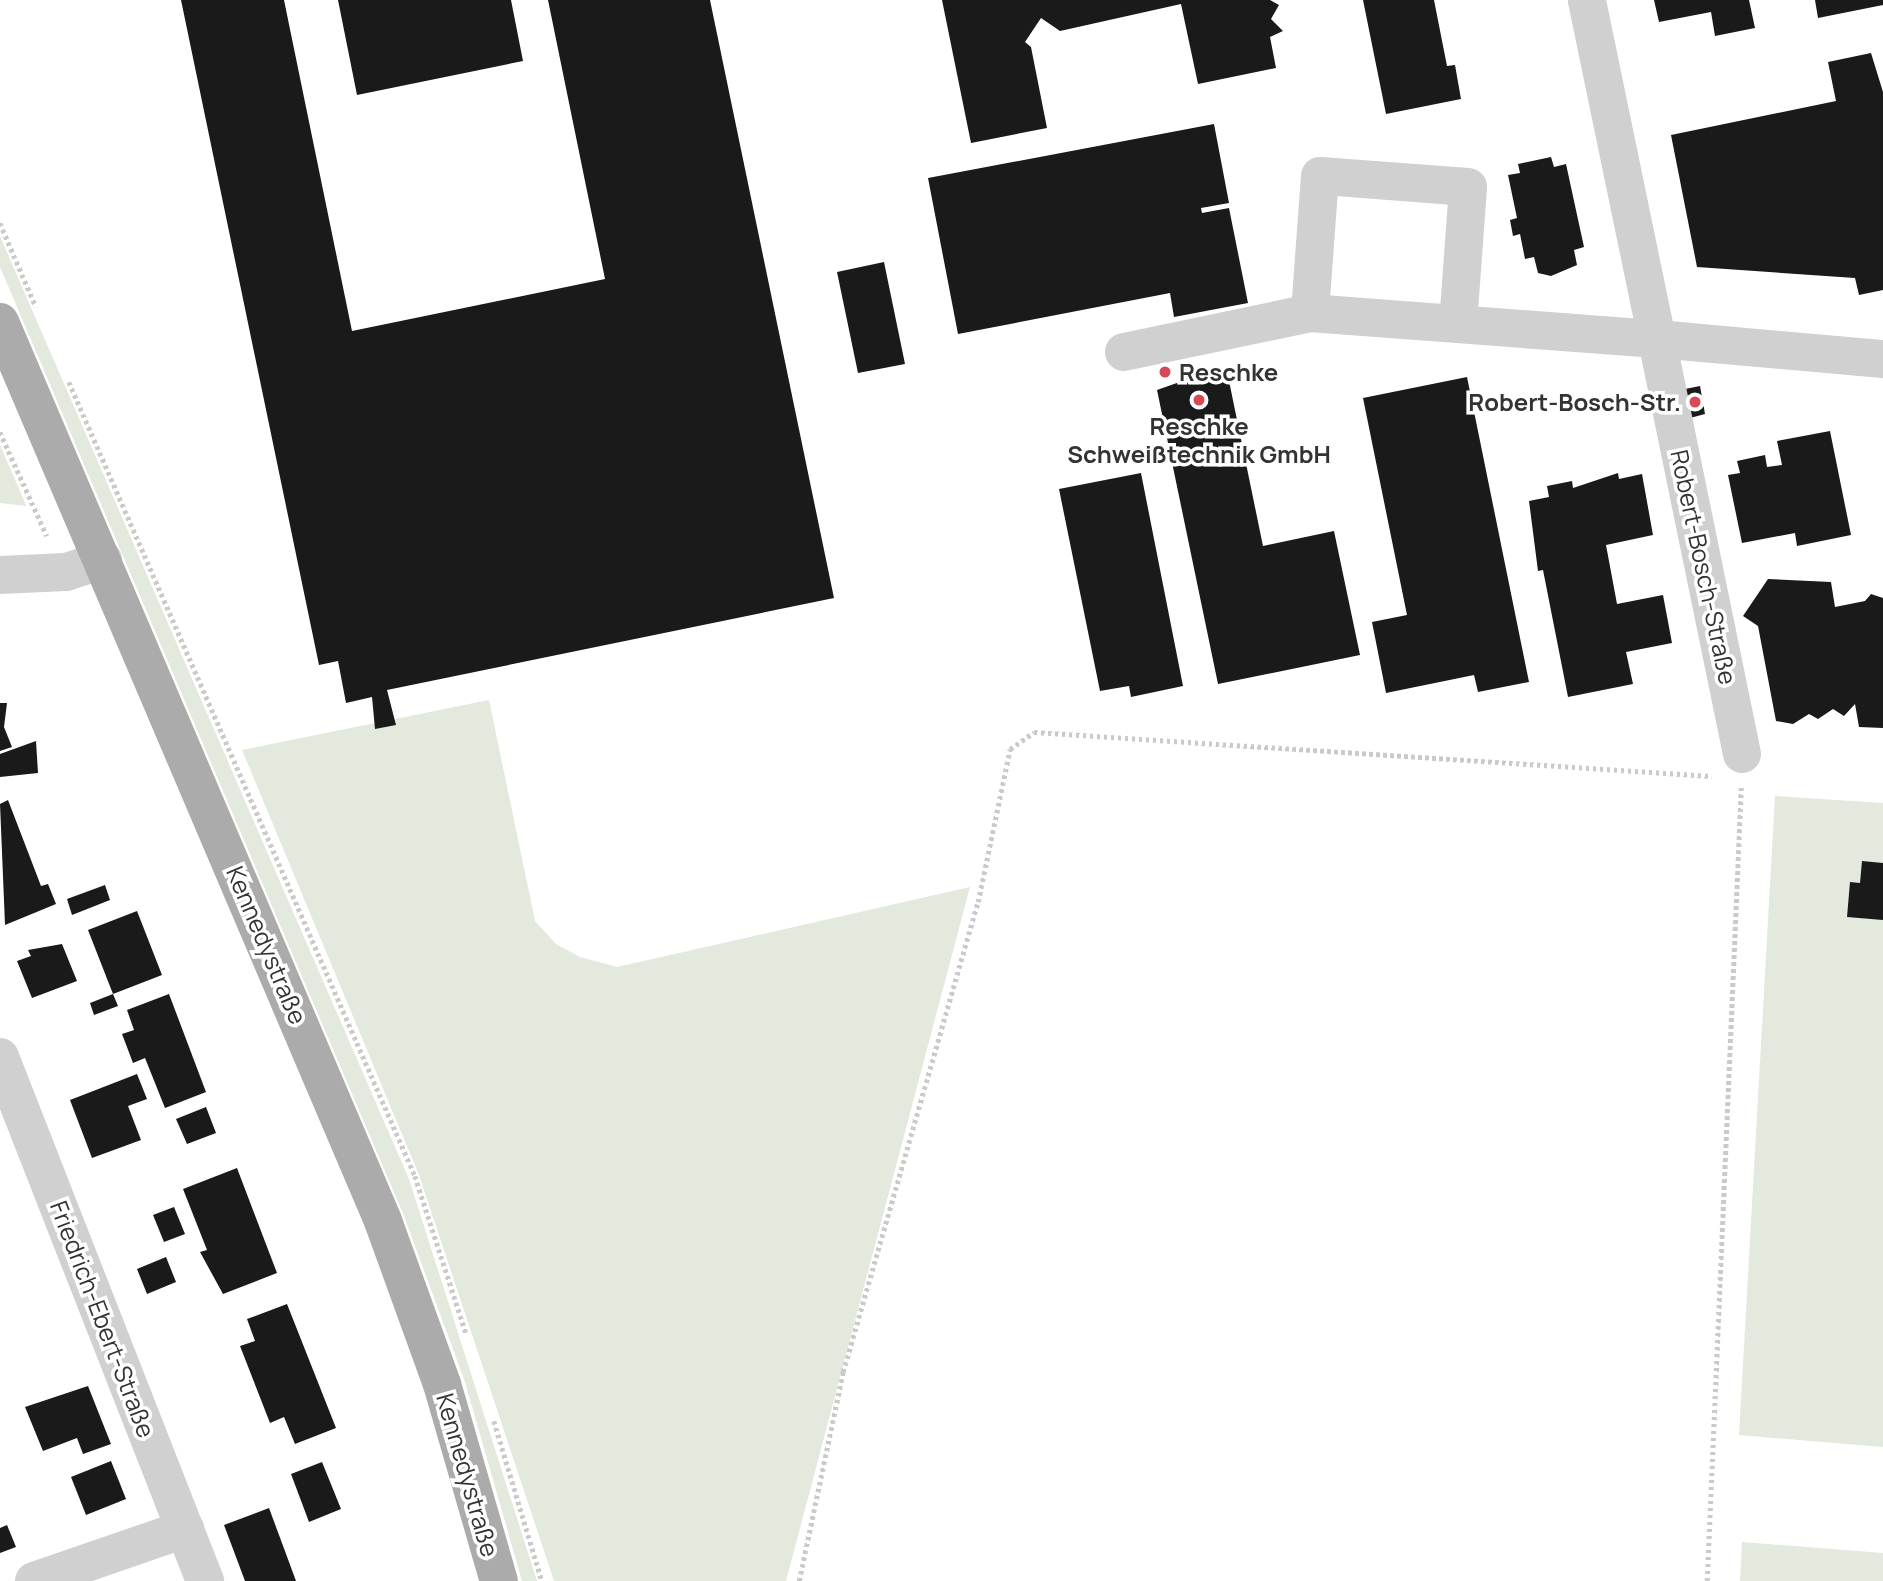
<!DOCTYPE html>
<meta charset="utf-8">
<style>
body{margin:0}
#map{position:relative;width:1883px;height:1581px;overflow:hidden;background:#fff;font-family:Manrope,sans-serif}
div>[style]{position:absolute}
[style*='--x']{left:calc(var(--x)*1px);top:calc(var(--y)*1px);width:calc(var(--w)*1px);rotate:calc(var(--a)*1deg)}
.green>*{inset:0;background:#e3e9dd}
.building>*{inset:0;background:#1a1a1a}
.path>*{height:4.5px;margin-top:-2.25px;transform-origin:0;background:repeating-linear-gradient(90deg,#cacaca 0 3.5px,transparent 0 7px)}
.minor>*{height:38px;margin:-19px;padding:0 19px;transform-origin:19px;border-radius:19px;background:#d0d0d0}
.major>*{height:38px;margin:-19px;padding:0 19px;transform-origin:19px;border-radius:19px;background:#ababab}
.dots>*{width:19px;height:19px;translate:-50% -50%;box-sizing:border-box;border:4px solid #fff;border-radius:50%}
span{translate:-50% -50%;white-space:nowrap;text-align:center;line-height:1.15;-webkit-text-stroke:7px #fff;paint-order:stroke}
.poi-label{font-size:24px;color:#333;font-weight:700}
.left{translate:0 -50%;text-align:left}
.right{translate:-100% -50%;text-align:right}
.street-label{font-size:24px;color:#333}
</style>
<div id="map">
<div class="green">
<div style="clip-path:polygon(0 236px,409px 1179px,537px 1581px,522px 1581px,465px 1382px,404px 1216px,0 267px)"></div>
<div style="clip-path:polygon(0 445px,26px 505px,26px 506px,0 503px)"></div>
<div style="clip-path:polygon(489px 700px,535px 921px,556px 944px,580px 957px,617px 967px,970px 887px,786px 1581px,554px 1581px,419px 1175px,242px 750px)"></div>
<div style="clip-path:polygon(1775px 796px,1883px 803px,1883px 1447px,1739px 1435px)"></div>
<div style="clip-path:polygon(1742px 1542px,1883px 1553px,1883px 1581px,1740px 1581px)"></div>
</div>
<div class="building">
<div style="clip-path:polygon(181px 0,284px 0,352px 331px,605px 279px,548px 0,710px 0,834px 598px,387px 690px,396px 725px,375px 729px,372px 697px,346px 703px,338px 661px,319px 665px)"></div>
<div style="clip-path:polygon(338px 0,511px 0,523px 61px,357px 95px)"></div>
<div style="clip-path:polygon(942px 0,1270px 0,1279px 5px,1271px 19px,1283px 31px,1270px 37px,1276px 68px,1198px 84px,1181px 4px,1060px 31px,1041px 18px,1025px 42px,1031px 47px,1047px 128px,971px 143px)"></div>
<div style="clip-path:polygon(1363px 0,1434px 0,1447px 66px,1455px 65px,1461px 99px,1386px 114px)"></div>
<div style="clip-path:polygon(1654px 0,1749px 0,1755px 28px,1715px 36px,1711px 12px,1659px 22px)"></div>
<div style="clip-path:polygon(1815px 0,1883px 0,1883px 5px,1818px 18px)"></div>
<div style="clip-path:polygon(1871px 53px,1883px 92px,1883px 290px,1859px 295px,1855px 278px,1697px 267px,1671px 135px,1836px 101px,1828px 62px)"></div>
<div style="clip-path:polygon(1214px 124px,1229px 203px,1201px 208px,1202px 213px,1229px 208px,1248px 303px,1174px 317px,1170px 293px,958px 334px,928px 178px)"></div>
<div style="clip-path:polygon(1551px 157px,1554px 167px,1566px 164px,1584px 247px,1574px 250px,1577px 265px,1551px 276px,1538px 273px,1534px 257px,1525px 259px,1520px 234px,1513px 236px,1510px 220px,1517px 218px,1508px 175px,1520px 173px,1518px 164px)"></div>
<div style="clip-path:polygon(884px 262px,905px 364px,858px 373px,837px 272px)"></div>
<div style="clip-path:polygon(1172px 366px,1174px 375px,1158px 377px,1157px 368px)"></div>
<div style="clip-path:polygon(1228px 376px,1263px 546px,1334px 531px,1360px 655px,1218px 684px,1157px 390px,1191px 378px,1192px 383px)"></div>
<div style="clip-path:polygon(1467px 377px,1529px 682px,1478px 692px,1474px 675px,1386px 693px,1372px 622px,1407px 615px,1363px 398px)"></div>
<div style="clip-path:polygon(1700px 386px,1705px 414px,1690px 418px,1685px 389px)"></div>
<div style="clip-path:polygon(1830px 431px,1851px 535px,1797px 546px,1795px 533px,1742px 543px,1728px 475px,1740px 473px,1737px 461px,1765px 455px,1767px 467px,1782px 465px,1777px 441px)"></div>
<div style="clip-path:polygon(1141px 473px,1183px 686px,1131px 697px,1129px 686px,1100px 691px,1059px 489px)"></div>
<div style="clip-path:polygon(1618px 473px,1619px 479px,1642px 474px,1653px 535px,1606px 545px,1617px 604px,1663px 595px,1672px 643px,1626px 652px,1633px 684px,1568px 697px,1543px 570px,1538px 571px,1529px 501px,1549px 497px,1547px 486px,1572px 481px,1573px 488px)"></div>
<div style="clip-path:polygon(1768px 579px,1831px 582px,1835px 607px,1865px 601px,1871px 594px,1883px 598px,1883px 728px,1859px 727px,1855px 704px,1844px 716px,1833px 709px,1818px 719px,1809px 714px,1793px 724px,1776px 721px,1758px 626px,1743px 616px)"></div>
<div style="clip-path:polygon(0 703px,7px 703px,4px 727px,12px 747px,0 751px)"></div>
<div style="clip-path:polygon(36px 741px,38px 773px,0 777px,0 754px)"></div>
<div style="clip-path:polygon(8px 800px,41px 886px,48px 884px,56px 904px,5px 925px,0 804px)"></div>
<div style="clip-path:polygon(1862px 861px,1883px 863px,1883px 920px,1847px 917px,1850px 882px,1860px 883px)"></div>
<div style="clip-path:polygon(105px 885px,110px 900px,72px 915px,67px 899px)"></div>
<div style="clip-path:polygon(137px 911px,162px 975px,113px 994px,118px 1006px,94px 1015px,90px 1003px,113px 994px,88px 930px)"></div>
<div style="clip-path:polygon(62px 944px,77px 981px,32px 998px,17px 961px,31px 956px,28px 950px)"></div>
<div style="clip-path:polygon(169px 994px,206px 1092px,165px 1108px,145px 1058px,133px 1063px,122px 1034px,134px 1030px,127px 1010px)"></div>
<div style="clip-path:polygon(137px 1074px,147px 1099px,128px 1106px,141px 1140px,92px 1158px,70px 1100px)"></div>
<div style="clip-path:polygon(206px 1107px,216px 1133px,187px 1144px,176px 1119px)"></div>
<div style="clip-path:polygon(237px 1168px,277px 1273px,223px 1294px,200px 1252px,207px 1250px,183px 1189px)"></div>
<div style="clip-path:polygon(174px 1207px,185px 1234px,164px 1242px,153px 1215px)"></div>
<div style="clip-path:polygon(166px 1257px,176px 1282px,147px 1294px,137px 1269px)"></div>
<div style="clip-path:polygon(287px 1304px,336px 1428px,295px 1444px,284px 1417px,270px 1423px,240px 1346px,255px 1341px,247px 1319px)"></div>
<div style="clip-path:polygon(88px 1386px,111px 1444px,83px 1454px,77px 1438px,43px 1451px,25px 1407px)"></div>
<div style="clip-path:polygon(111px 1461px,126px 1499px,86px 1515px,71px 1477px)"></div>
<div style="clip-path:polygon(322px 1462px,341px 1509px,309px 1522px,291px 1474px)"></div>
<div style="clip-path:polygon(269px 1508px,289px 1562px,296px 1581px,245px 1581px,224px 1525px)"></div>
<div style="clip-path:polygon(7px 1525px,16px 1547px,0 1553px,0 1528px)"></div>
</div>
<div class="path">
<div style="--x:0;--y:223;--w:91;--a:66.8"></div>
<div style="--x:69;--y:382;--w:866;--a:66.45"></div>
<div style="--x:415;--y:1176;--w:165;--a:72"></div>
<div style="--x:0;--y:432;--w:114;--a:65.7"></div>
<div style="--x:494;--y:1421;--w:167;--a:73.3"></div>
<div style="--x:799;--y:1581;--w:214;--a:-78.1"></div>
<div style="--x:843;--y:1372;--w:489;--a:-74"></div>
<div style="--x:978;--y:902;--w:156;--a:-78.2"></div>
<div style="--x:1010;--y:749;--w:29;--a:-35"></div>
<div style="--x:1034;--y:732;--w:679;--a:3.71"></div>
<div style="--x:1707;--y:1581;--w:794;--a:-87.54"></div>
</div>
<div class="minor">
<div style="--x:1458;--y:324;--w:137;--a:-85.8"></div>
<div style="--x:1468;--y:187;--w:148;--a:-175.7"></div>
<div style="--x:1320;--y:176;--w:137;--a:94.2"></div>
<div style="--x:1310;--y:313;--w:348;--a:4.3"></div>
<div style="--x:1657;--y:339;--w:346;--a:-101.7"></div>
<div style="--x:1124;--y:352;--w:190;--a:-11.8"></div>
<div style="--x:0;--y:575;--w:66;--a:-2.6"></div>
<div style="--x:66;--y:572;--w:39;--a:-18"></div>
<div style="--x:1742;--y:754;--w:424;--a:-101.6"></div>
<div style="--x:1657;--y:339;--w:227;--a:5.1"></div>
<div style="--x:0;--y:1057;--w:563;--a:68.63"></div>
<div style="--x:34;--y:1581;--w:160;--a:-19"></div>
</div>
<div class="major">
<div style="--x:0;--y:322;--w:977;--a:66.92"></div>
<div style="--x:383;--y:1221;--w:173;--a:70.1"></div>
<div style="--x:442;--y:1384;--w:205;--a:73.9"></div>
</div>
<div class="dots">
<div style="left:1165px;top:372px;background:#d64957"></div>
<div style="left:1199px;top:400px;background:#d64957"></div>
<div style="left:1695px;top:402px;background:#d64957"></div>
</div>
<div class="poi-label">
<span class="left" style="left:1179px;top:372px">Reschke</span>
<span class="right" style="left:1681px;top:402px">Robert-Bosch-Str.</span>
<span style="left:1199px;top:440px">Reschke<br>Schweißtechnik GmbH</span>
</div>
<div class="street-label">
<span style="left:1704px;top:567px;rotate:78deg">Robert-Bosch-Straße</span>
<span style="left:267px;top:945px;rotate:67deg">Kennedystraße</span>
<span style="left:103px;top:1319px;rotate:69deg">Friedrich-Ebert-Straße</span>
<span style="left:468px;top:1475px;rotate:74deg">Kennedystraße</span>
</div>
</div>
